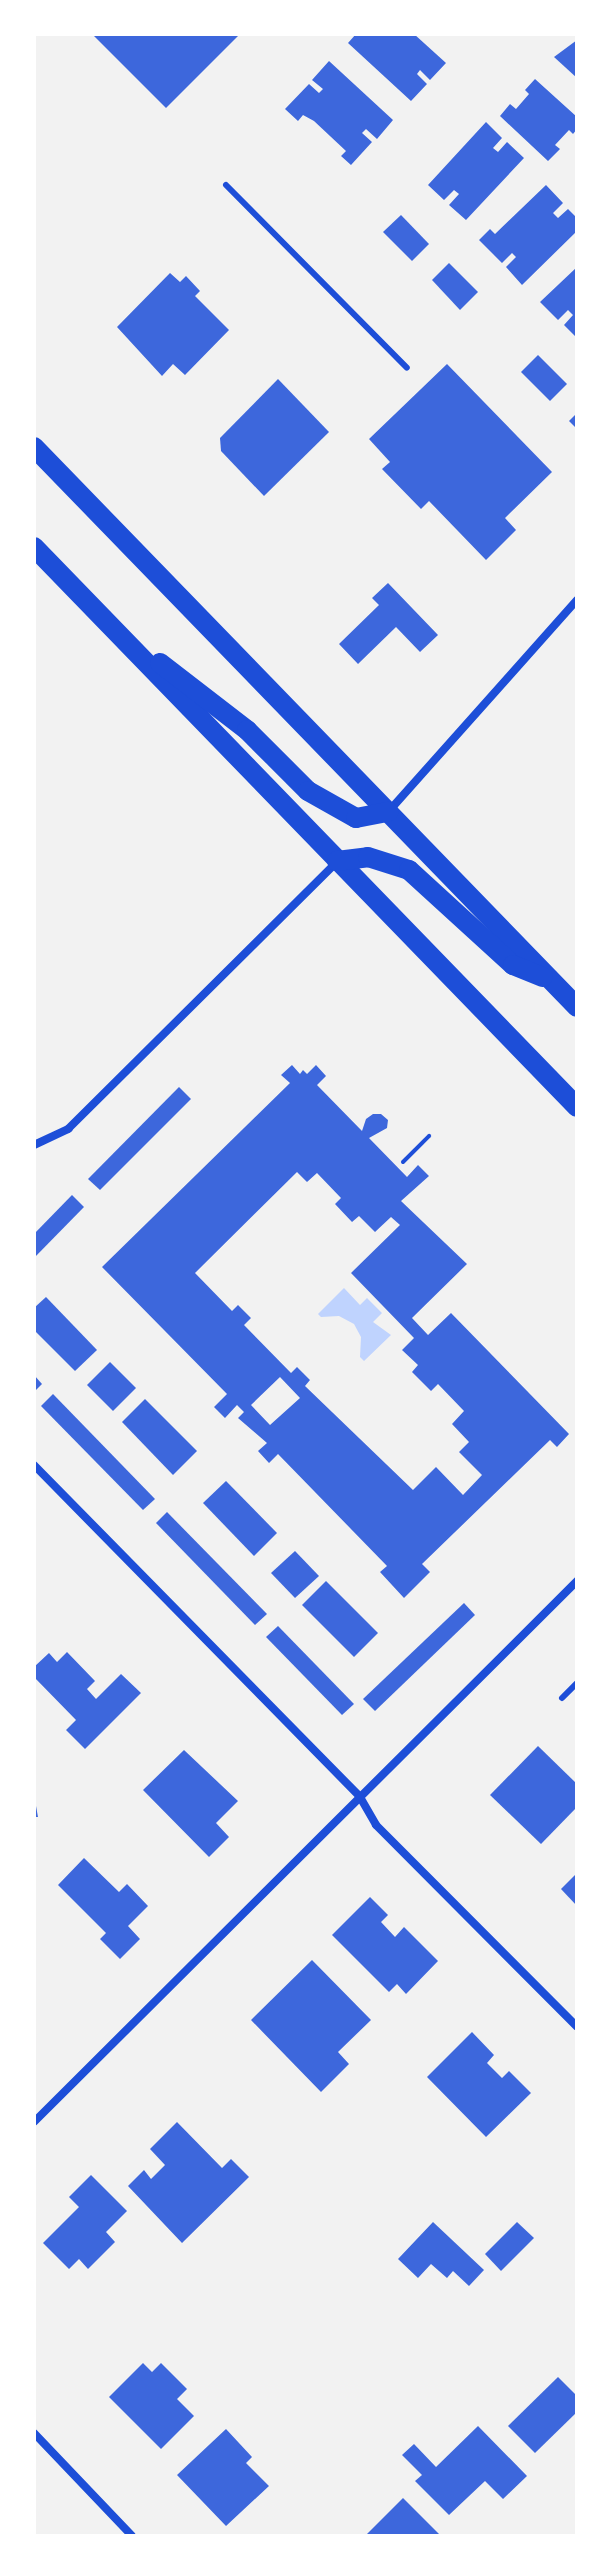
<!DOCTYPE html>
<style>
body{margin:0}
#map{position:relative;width:611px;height:2570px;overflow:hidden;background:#f2f2f2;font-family:"Playfair Display",serif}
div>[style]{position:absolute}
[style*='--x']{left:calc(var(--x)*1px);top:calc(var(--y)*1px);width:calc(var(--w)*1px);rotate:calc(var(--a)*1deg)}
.water>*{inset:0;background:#bfd3fe}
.building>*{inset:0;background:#3d67dc}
.path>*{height:4px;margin:-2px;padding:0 2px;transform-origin:2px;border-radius:2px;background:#1d4ed8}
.service>*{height:6px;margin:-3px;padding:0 3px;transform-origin:3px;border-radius:3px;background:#1d4ed8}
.minor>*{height:8px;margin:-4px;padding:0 4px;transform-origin:4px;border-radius:4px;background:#1d4ed8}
.primary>*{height:20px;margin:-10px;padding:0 10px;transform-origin:10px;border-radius:10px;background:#1d4ed8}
span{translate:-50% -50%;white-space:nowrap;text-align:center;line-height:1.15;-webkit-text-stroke:8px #fff;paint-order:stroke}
.frame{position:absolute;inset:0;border:36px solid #fff;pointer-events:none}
</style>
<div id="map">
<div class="water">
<div style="clip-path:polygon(344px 1288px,360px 1305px,367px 1298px,382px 1313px,373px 1322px,391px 1335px,364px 1361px,360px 1357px,361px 1337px,354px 1324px,339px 1316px,321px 1317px,318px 1314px)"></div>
</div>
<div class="building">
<div style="clip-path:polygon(92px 34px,240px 34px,166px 108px)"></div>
<div style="clip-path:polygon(356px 34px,414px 34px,446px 63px,430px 80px,420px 70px,417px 74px,427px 84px,411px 101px,348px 43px)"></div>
<div style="clip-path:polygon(577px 40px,577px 78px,554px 57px)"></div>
<div style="clip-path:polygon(329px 61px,393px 120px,377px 139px,366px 129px,362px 133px,372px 142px,351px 165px,341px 156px,346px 151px,314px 121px,303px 115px,298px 121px,285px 109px,309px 84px,319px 93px,323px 89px,312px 80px)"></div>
<div style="clip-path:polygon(535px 79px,577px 117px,577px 129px,573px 134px,569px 130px,555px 145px,560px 149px,548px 161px,500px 116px,510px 104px,516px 109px,529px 94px,525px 90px)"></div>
<div style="clip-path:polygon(486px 122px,502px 138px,493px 148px,498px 152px,507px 142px,524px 158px,466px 220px,449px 205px,459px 194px,454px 190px,444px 200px,428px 185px)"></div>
<div style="clip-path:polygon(546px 185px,563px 203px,553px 213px,558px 218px,568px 209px,577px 218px,577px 231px,522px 285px,506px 267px,516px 257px,512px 253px,502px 263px,479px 240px,490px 229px,495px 234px)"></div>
<div style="clip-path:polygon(401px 215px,429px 244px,412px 261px,383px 232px)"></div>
<div style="clip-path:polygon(449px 263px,478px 292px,460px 310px,432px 280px)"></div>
<div style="clip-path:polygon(577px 267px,577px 338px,564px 325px,573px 315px,568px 310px,558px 320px,540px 302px)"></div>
<div style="clip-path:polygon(170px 273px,180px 282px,186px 276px,200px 291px,195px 296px,229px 330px,185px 375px,173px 364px,162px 376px,117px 327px)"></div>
<div style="clip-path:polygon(538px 355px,567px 384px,550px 401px,521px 372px)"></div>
<div style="clip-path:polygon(447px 364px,552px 472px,505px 518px,516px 530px,486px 560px,429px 501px,421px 509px,382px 469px,390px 462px,369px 439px)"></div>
<div style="clip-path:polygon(278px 379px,329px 432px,264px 496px,221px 451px,220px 438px)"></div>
<div style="clip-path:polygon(577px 413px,577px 429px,569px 421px)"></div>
<div style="clip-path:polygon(388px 583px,438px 635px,420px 652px,396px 627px,358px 664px,339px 644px,379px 605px,372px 598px)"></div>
<div style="clip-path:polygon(evenodd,292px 1065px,300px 1074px,303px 1070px,307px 1074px,316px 1065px,326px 1076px,317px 1085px,362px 1131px,366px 1119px,373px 1114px,381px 1114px,388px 1120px,387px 1128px,369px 1138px,407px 1177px,418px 1165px,429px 1176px,401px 1201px,467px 1264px,412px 1318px,428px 1335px,451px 1313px,569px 1434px,557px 1447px,550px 1440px,422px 1564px,430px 1572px,404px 1598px,380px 1572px,387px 1566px,278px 1454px,269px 1463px,258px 1451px,267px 1443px,238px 1418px,244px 1412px,237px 1405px,225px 1418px,214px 1407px,227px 1394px,102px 1267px,290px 1083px,281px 1075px,292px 1065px,297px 1172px,307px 1182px,317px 1173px,341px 1198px,335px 1204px,352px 1222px,359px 1216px,375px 1232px,391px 1217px,400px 1225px,351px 1273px,414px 1338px,402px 1350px,418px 1365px,412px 1372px,431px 1391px,438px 1384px,464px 1411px,452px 1424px,469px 1442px,459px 1452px,482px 1475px,463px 1495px,436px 1467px,413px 1490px,305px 1386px,310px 1380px,297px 1367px,291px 1373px,244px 1325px,251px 1318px,238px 1305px,232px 1311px,195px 1273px,297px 1172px,292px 1065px,280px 1377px,300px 1398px,270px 1425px,251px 1405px,280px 1377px)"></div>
<div style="clip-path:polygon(179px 1087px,191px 1099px,100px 1190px,88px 1179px)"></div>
<div style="clip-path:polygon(72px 1195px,84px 1207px,34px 1258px,34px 1234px)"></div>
<div style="clip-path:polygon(46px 1297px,97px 1350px,75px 1371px,34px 1330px,34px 1308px)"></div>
<div style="clip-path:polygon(110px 1362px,136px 1388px,113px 1411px,87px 1385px)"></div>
<div style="clip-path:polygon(34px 1375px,42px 1384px,34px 1392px)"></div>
<div style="clip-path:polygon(53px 1394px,155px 1499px,143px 1510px,41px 1406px)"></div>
<div style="clip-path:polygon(145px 1399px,197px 1451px,173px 1475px,122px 1422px)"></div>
<div style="clip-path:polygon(226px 1481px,277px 1533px,254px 1556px,203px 1503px)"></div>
<div style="clip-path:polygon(167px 1512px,267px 1614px,255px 1625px,156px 1523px)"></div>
<div style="clip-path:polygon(295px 1551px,319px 1576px,295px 1598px,271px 1573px)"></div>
<div style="clip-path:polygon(326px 1581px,378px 1633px,354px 1657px,302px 1605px)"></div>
<div style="clip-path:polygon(464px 1603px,475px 1615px,375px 1711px,363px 1699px)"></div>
<div style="clip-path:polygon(278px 1626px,354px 1704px,342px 1715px,266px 1637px)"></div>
<div style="clip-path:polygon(67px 1652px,95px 1681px,87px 1689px,96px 1699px,121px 1674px,141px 1693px,85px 1749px,66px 1730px,76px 1720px,34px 1677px,34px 1667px,49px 1653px,57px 1662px)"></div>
<div style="clip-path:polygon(538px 1746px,577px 1784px,577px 1807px,541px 1844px,490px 1795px)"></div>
<div style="clip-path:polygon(184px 1750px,238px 1801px,216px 1823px,229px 1837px,209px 1857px,143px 1790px)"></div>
<div style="clip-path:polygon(34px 1795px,38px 1817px,34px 1817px)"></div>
<div style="clip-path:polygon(84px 1858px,119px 1892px,127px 1884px,148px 1906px,128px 1926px,140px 1939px,120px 1959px,100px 1939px,106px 1933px,58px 1885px)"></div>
<div style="clip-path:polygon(577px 1873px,577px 1906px,561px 1889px)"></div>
<div style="clip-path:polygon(370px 1897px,388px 1915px,381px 1922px,395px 1937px,404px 1927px,438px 1961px,406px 1994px,397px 1984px,389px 1992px,332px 1935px)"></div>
<div style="clip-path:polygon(312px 1960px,371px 2020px,338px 2052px,349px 2064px,321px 2092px,251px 2020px)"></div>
<div style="clip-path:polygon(472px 2032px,494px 2055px,487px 2063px,502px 2078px,509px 2071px,531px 2093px,486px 2137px,427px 2077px)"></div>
<div style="clip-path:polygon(177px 2122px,222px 2168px,231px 2159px,249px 2177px,182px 2243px,128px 2186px,144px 2170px,151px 2179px,165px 2165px,150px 2149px)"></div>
<div style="clip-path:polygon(91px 2175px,127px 2211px,106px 2232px,115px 2242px,88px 2269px,79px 2259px,69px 2269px,43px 2243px,79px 2207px,69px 2197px)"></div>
<div style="clip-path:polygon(433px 2222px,484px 2270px,469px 2286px,453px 2271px,447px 2278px,431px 2264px,418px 2278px,398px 2259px)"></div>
<div style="clip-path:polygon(517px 2222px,534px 2238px,501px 2271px,485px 2254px)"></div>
<div style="clip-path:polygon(143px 2363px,152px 2372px,161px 2363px,187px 2389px,177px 2399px,194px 2416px,161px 2449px,109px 2397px)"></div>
<div style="clip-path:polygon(558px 2377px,577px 2396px,577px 2412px,535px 2453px,508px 2426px)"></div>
<div style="clip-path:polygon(478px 2426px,527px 2476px,503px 2499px,485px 2481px,449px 2515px,415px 2481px,422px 2475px,402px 2455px,414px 2444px,436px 2467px)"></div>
<div style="clip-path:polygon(226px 2429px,252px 2457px,246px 2463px,269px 2486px,226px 2526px,177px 2475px)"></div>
<div style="clip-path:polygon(403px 2498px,441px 2536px,365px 2536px)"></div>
</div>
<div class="path">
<div style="--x:403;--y:1162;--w:37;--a:-45"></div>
</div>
<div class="service">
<div style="--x:226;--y:185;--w:257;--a:45.3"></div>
<div style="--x:562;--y:1698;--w:21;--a:-45"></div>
</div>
<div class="minor">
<div style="--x:389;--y:811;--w:283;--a:-48.3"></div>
<div style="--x:34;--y:1145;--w:38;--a:-25"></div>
<div style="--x:68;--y:1129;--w:378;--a:-44.8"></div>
<div style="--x:34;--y:1465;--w:465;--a:45.5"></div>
<div style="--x:360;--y:1797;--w:32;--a:60"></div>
<div style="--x:376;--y:1825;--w:285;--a:45.1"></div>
<div style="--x:34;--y:2122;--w:767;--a:-44.89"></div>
<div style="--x:34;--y:2433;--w:142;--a:46.4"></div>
</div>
<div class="primary">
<div style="--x:34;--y:447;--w:780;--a:45.88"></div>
<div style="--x:34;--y:547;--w:780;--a:45.88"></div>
<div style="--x:160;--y:663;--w:110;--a:37.6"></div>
<div style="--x:247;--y:730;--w:86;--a:45"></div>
<div style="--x:308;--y:791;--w:55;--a:29.4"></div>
<div style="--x:356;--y:818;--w:33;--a:-11"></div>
<div style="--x:337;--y:861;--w:31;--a:-7"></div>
<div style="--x:368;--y:857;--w:43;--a:17.6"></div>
<div style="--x:409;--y:870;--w:141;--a:42.4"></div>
<div style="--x:513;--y:965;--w:32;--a:22"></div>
</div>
<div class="frame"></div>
</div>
